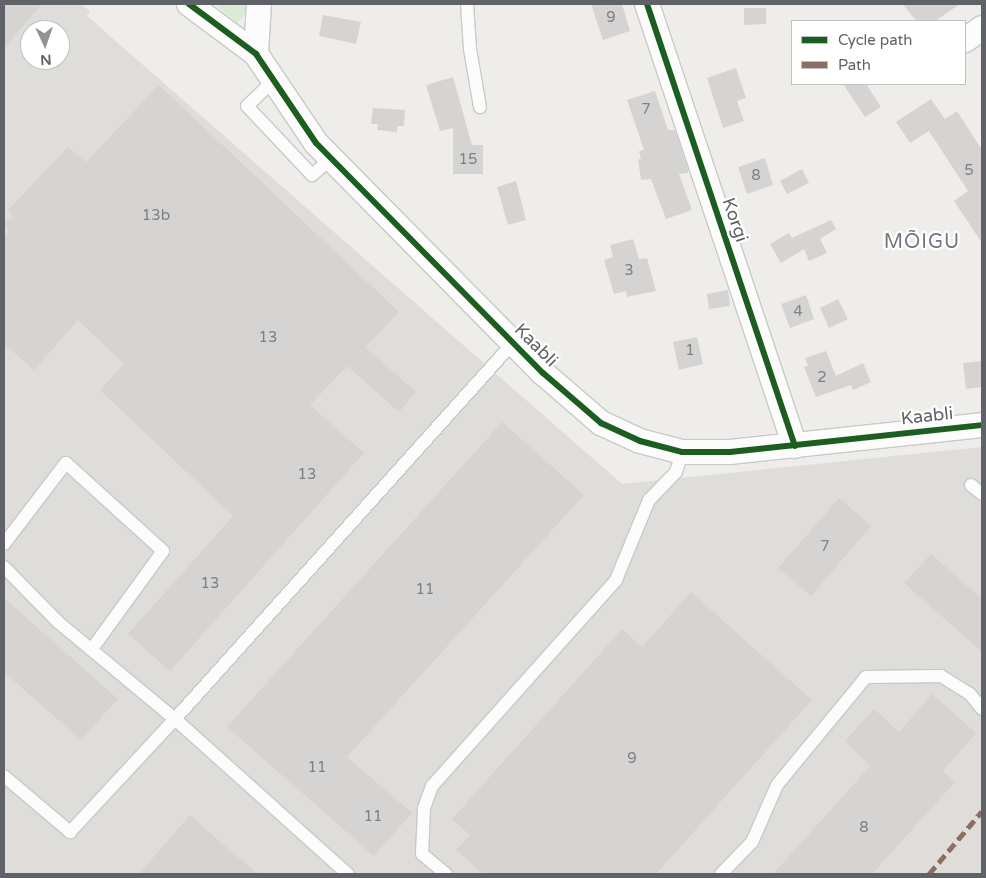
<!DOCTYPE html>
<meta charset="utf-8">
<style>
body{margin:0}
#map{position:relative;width:986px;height:878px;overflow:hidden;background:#efedea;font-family:"Varela Round",sans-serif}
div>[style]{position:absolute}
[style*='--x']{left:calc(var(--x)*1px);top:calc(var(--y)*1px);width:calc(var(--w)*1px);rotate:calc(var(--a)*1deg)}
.industrial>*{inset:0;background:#dfddda}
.green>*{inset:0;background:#d9ead6}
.building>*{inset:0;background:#d6d4d3}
.roads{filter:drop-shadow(1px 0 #c9c9ca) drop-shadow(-1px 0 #c9c9ca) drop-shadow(0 1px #c9c9ca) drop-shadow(0 -1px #c9c9ca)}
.lane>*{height:12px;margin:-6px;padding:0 6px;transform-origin:6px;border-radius:6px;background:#fdfcfc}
.street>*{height:24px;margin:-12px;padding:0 12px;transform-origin:12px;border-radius:12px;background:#fdfcfc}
.quiet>*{height:5px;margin-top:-2.5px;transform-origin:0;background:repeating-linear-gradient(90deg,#8d6e63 0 10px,transparent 0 15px)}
.cycleway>*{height:6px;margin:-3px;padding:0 3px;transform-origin:3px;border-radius:3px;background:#1b5e20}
span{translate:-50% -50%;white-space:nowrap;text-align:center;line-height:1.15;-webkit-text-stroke:4.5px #fff;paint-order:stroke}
.number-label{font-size:15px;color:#7e8084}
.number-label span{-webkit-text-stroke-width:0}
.street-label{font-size:18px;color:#5f6368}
.quarter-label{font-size:20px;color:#70767a;letter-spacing:1px}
.frame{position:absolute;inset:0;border:5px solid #5f6368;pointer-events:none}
.legend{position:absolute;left:791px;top:20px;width:175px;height:65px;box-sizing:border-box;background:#fff;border:1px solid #bfc1c3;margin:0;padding:6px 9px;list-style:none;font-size:15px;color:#5f6368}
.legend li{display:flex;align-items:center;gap:10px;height:25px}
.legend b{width:25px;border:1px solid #bfc1c3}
.north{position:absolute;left:20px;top:20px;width:50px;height:50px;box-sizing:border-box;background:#fff;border:1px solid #bfc1c3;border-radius:50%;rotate:177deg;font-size:14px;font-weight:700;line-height:20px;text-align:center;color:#5f6368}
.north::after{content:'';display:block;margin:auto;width:18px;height:22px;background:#919396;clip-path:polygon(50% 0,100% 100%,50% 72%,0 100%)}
</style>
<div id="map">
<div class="industrial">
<div style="clip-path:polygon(evenodd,4px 4px,81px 4px,90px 11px,87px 16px,622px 484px,982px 447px,982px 874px,4px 874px,4px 4px,30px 30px,60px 30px,60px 60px,30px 60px,30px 30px)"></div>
</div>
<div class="green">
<div style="clip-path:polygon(215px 4px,247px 4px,247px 13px,237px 23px)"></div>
</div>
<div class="building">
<div style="clip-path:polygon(4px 4px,42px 4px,4px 48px)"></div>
<div style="clip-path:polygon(591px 4px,622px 4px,630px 31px,603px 40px)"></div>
<div style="clip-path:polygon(903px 4px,960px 4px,935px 21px,916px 21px)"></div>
<div style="clip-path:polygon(744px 8px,766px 8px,766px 24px,744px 25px)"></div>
<div style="clip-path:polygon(323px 15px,361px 22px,356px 44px,319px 36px)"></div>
<div style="clip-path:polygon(736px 68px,746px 98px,737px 101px,744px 121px,723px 128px,707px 78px)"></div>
<div style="clip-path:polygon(453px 77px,472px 145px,483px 145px,483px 174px,453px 174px,453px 128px,440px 131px,426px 85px)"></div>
<div style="clip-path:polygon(843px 84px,866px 84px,881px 107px,865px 117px)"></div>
<div style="clip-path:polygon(159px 85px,399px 312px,365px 347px,416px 392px,399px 412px,347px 366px,310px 405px,364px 453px,170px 671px,128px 634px,233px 516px,100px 390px,124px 364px,78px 320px,34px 370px,4px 344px,4px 235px,9px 232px,4px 223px,14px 217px,8px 210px,68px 147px,86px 162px)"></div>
<div style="clip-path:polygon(655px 91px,668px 130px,675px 130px,688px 169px,688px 173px,679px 174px,692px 210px,666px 219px,651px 179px,641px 180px,638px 159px,641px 159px,639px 151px,644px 150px,627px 100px)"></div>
<div style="clip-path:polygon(931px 99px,945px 119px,957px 111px,982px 150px,982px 243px,954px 201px,968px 191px,929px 131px,910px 143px,896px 122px)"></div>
<div style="clip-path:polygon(373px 108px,405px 110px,404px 126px,397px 126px,397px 132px,377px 130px,378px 124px,371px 124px)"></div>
<div style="clip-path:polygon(765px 158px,773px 185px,747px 194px,738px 167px)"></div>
<div style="clip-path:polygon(802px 169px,809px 183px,787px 194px,780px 181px)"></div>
<div style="clip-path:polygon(516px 181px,526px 220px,508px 225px,497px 187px)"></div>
<div style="clip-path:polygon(831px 220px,836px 229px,820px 239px,827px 253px,809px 261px,804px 249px,781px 263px,770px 244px,789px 233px,792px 238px)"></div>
<div style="clip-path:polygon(633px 239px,639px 259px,647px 258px,656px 291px,627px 297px,626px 291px,614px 294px,604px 260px,613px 257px,610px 245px)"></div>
<div style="clip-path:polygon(728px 290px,730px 306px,709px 309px,707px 294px)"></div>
<div style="clip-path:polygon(806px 295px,814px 319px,790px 328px,781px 304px)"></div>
<div style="clip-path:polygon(838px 299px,848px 319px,829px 328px,820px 308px)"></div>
<div style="clip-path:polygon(697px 337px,703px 364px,679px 370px,673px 342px)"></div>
<div style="clip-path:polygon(826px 351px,836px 376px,863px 363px,871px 382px,853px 390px,851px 385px,816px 397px,804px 367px,808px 366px,805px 358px)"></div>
<div style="clip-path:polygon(982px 361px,982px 387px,966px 389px,963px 363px)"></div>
<div style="clip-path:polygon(502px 422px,584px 495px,347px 757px,412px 813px,374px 856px,227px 727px)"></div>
<div style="clip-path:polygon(839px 498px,871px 526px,811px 596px,778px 568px)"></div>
<div style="clip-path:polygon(931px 554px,982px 599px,982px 652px,904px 583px)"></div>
<div style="clip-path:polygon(691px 592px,812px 700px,656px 874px,483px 874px,456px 850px,470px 835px,452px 819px,622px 629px,642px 647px)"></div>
<div style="clip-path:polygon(4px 598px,118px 699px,81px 740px,4px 672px)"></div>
<div style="clip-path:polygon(932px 694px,976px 733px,943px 771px,955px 782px,872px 874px,773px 874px,870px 766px,845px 741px,874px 709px,899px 732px)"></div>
<div style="clip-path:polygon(190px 815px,227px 848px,258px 874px,139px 874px)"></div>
</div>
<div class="roads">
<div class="lane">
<div style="--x:467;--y:4;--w:45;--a:86.2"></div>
<div style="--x:470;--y:49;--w:59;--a:80.2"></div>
<div style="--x:273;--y:81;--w:36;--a:136"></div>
<div style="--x:247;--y:106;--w:95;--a:46.7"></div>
<div style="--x:312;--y:175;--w:25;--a:-40"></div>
<div style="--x:971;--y:485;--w:14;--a:39"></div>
<div style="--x:4;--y:544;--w:102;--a:-52.6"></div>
<div style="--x:66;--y:463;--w:131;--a:42.2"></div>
<div style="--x:163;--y:551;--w:122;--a:126"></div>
<div style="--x:4;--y:567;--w:77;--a:45.5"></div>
<div style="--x:58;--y:622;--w:152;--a:39.7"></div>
<div style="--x:175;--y:719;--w:506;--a:-48.05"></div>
<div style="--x:4;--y:776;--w:87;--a:40.3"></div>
<div style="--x:70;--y:832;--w:154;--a:-47.1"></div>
<div style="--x:175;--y:719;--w:232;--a:41.9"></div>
<div style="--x:446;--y:874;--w:31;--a:-140"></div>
<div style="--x:422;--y:854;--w:46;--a:-87.5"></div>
<div style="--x:424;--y:808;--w:23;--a:-70"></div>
<div style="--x:432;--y:786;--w:276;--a:-48.2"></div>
<div style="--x:616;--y:580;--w:87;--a:-67.6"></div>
<div style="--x:649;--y:500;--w:39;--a:-46"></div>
<div style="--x:676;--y:472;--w:21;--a:-73"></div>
<div style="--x:721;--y:874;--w:45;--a:-45.9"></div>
<div style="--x:752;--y:842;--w:62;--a:-66.3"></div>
<div style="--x:777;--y:785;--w:140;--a:-50.5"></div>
<div style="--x:866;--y:677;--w:75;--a:-0.8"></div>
<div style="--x:941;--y:676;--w:34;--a:32"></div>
<div style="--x:970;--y:694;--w:19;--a:51"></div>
</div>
<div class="street">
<div style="--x:189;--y:4;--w:84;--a:36.7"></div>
<div style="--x:256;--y:54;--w:107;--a:56"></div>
<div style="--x:316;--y:143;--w:323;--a:45.4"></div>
<div style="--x:543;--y:373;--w:77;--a:40.8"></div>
<div style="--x:601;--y:423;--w:43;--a:24.8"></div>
<div style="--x:640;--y:441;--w:43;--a:14.7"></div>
<div style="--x:682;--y:452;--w:48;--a:0"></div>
<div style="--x:730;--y:452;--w:253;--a:-6.1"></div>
<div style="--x:647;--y:4;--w:466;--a:71.5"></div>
<div style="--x:965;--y:40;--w:21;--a:-35"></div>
<div style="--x:256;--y:54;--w:50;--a:-86.6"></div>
</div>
</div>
<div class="quiet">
<div style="--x:929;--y:874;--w:82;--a:-49.9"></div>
</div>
<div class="cycleway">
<div style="--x:189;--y:4;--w:84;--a:36.7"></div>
<div style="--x:256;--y:54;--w:107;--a:56"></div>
<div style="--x:316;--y:143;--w:323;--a:45.4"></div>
<div style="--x:543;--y:373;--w:77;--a:40.8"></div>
<div style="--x:601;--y:423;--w:43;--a:24.8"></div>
<div style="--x:640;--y:441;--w:43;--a:14.7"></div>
<div style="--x:682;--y:452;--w:48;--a:0"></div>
<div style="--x:730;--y:452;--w:253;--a:-6.1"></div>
<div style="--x:647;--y:4;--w:466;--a:71.5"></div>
</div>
<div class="number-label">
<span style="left:611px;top:18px">9</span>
<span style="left:646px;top:110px">7</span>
<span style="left:468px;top:160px">15</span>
<span style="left:969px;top:171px">5</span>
<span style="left:756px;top:176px">8</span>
<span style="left:156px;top:216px">13b</span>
<span style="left:629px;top:271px">3</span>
<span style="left:798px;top:312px">4</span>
<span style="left:268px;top:338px">13</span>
<span style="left:690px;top:351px">1</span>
<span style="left:822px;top:378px">2</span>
<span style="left:307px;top:475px">13</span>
<span style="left:825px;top:547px">7</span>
<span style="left:210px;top:584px">13</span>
<span style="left:425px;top:590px">11</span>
<span style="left:632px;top:759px">9</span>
<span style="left:317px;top:768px">11</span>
<span style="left:373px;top:817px">11</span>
<span style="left:864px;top:828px">8</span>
</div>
<div class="street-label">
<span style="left:735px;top:220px;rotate:71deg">Korgi</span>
<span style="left:536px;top:345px;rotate:45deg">Kaabli</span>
<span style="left:927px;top:416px;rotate:-6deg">Kaabli</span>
</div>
<div class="quarter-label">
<span style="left:922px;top:242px">MÕIGU</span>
</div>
<div class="frame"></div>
<ul class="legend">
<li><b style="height:6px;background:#1b5e20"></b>Cycle path</li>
<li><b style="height:6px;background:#8d6e63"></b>Path</li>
</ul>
<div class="north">N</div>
</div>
